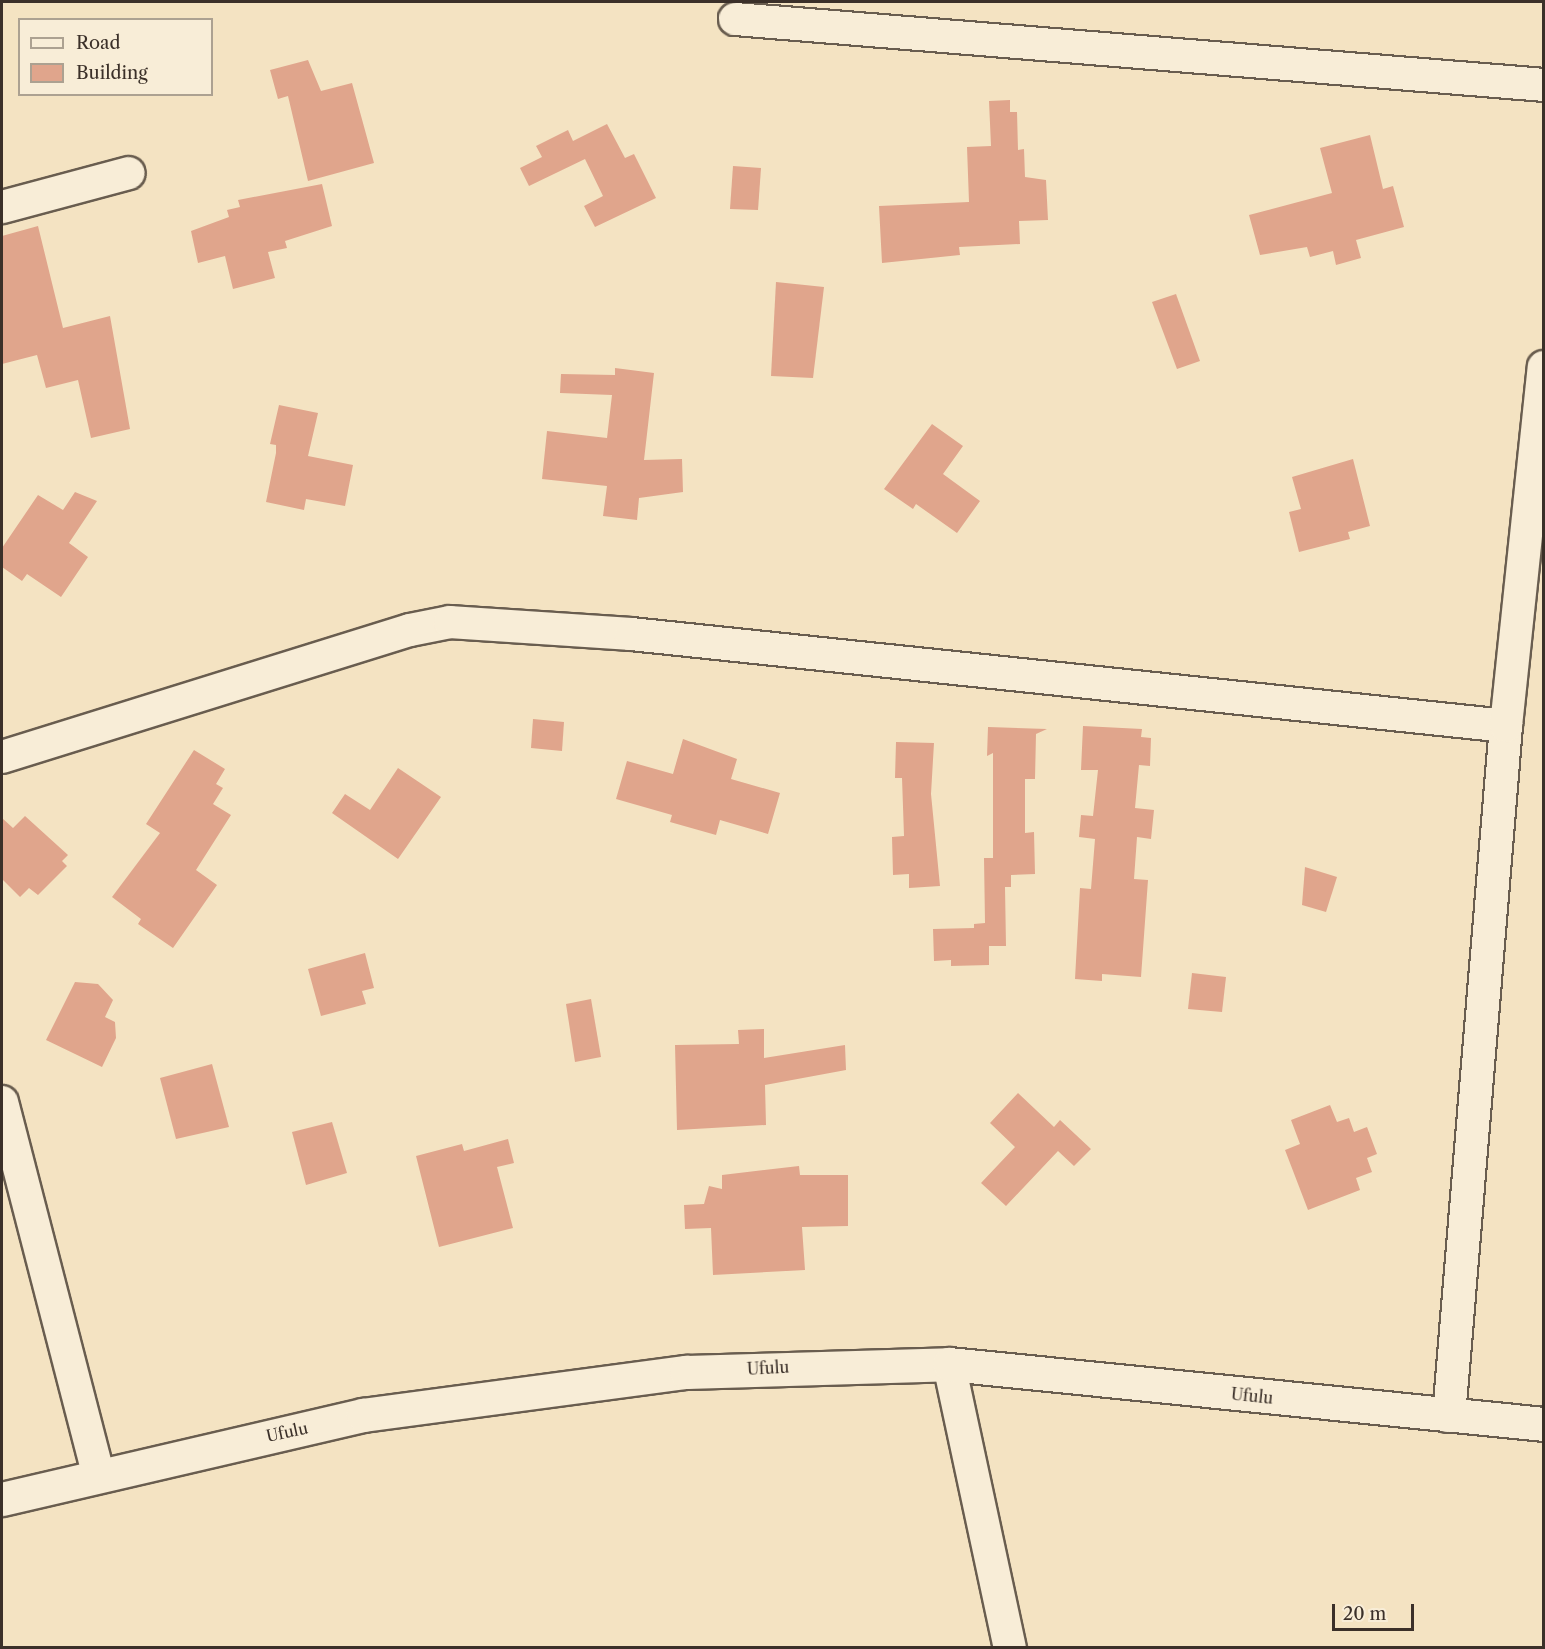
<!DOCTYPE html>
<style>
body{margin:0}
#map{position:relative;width:1545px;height:1649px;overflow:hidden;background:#f4e3c2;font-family:"Libre Caslon Text",serif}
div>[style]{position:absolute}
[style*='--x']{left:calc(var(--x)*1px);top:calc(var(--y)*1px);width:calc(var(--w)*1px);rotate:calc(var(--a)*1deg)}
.building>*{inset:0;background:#e0a58c}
.roads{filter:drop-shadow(2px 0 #695d4f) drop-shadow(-2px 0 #695d4f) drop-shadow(0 2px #695d4f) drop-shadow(0 -2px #695d4f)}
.street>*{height:32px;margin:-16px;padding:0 16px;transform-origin:16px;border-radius:16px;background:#f8edd7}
.secondary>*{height:33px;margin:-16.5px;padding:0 16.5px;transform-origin:16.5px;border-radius:16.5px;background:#f8edd7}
span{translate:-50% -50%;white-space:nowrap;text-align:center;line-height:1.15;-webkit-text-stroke:4.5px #f8edd7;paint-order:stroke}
.street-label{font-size:16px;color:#3b3029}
.frame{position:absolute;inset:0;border:3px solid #3b3029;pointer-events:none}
.legend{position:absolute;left:18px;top:18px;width:195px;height:78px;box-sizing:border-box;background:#f8edd7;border:2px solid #aca191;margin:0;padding:8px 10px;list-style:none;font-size:18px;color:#3b3029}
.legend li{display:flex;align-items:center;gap:12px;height:30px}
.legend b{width:30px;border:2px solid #aca191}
.scale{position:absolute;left:1332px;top:1604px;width:82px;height:27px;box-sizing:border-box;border:3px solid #3b3029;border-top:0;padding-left:8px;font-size:18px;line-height:21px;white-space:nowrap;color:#3b3029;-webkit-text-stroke:4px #f8edd7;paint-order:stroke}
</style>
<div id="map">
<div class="building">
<div style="clip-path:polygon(308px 60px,321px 91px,352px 83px,374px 163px,308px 181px,288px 96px,278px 99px,270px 70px)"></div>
<div style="clip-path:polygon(1010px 100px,1010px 112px,1017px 112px,1018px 150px,1024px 149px,1025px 177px,1046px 180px,1048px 220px,1019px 221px,1020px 244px,959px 247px,960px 255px,882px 263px,879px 206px,969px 202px,967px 147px,991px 146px,989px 101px)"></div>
<div style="clip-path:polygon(607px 124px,625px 158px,634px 154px,656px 198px,595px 227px,584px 206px,603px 196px,585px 159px,529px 186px,520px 168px,542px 157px,536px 146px,568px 130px,573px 141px)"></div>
<div style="clip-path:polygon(1370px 135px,1383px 189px,1393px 186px,1404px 227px,1356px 240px,1361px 258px,1336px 265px,1333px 251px,1310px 257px,1307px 247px,1260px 255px,1249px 215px,1332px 193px,1320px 148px)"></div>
<div style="clip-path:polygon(733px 166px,761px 168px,758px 210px,730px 209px)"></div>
<div style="clip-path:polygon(322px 184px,332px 226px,285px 241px,287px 248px,268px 252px,275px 278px,233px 289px,225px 256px,198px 263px,191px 231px,229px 217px,227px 210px,240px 207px,238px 200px)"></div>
<div style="clip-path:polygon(38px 226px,63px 328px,110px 316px,130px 429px,91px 438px,78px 380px,46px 388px,37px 355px,2px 364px,2px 236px)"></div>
<div style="clip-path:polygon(776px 282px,824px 287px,813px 378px,771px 376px)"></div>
<div style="clip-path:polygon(1176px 294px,1200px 361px,1177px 369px,1152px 302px)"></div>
<div style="clip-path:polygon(615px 368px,654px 373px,644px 460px,682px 459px,683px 492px,639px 498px,637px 520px,603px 516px,607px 486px,542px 479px,547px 431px,607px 438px,612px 395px,560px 393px,561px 374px,615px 375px)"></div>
<div style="clip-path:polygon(279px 405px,318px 413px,308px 456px,353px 465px,345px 506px,306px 499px,304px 510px,266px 502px,276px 453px,276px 445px,270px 444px)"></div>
<div style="clip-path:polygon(932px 424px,963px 446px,943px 474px,980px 501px,957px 533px,916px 504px,913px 509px,884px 489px)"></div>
<div style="clip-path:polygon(1353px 459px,1370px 526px,1348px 532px,1350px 539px,1299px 552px,1289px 512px,1301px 509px,1292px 477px)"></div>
<div style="clip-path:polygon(75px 492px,97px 501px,69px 543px,88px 557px,61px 597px,27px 574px,22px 581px,2px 567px,2px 548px,38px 495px,63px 510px)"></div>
<div style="clip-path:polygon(533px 719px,564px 722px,562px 751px,531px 748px)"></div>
<div style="clip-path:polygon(1083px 726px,1142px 729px,1141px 737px,1151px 738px,1150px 766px,1139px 765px,1135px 808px,1154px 810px,1151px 839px,1137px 837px,1134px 879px,1148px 880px,1141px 977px,1102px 974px,1102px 981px,1075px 979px,1080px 888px,1091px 889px,1095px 839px,1079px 837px,1081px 815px,1093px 816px,1098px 770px,1081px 770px)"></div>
<div style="clip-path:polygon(988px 727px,1047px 729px,1036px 734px,1035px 779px,1025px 779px,1025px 833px,1034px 832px,1035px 874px,1011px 875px,1011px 887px,1005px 887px,1006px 946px,989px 946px,989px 965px,951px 966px,951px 960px,934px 961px,933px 929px,974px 928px,974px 924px,985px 923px,984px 858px,993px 858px,993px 753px,987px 756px)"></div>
<div style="clip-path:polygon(683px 739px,737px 759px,731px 779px,780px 793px,768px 834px,720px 820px,716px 835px,670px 822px,672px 815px,616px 799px,627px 761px,673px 774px)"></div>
<div style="clip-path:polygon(896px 742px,934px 743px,931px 794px,940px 886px,909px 888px,909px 874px,893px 875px,892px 837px,904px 836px,902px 778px,895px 778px)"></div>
<div style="clip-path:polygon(194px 750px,225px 769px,216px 784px,223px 788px,213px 804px,231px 815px,196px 870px,217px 885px,173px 948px,138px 924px,141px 919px,112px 897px,160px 833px,146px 824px)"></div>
<div style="clip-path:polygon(398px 768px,441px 797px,398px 859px,332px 813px,345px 794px,370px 810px)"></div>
<div style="clip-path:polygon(25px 816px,68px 855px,62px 861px,67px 866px,38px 895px,29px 888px,20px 897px,2px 879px,2px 818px,13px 828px)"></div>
<div style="clip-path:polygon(1305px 867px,1337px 877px,1326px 912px,1302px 905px)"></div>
<div style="clip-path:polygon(365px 953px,374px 988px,362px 991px,366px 1004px,321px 1016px,308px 969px)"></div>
<div style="clip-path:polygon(1192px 973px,1226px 977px,1222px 1012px,1188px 1009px)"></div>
<div style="clip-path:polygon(75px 982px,98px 984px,113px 1000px,105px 1017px,115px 1022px,116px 1038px,102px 1067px,46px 1040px)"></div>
<div style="clip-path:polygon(591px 999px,601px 1057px,575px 1062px,566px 1004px)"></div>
<div style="clip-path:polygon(764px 1029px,764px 1058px,845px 1045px,846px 1070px,765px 1085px,766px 1125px,677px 1130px,675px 1045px,739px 1044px,738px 1030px)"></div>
<div style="clip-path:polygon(212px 1064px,229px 1127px,176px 1139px,160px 1078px)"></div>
<div style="clip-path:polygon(1018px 1093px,1054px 1127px,1060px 1120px,1091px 1149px,1074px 1166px,1058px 1151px,1006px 1206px,981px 1183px,1015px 1147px,990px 1123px)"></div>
<div style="clip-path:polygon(1330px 1105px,1337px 1122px,1349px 1118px,1354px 1132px,1367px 1127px,1377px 1154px,1367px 1158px,1372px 1172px,1356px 1178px,1360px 1190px,1308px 1210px,1285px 1150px,1300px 1144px,1291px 1120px)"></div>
<div style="clip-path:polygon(332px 1122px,347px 1173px,306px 1185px,292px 1132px)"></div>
<div style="clip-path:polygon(508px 1139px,514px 1163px,497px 1167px,513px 1228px,439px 1247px,416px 1156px,462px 1144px,464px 1151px)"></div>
<div style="clip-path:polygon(799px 1166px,800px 1175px,848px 1175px,848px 1226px,802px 1227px,805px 1270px,713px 1275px,711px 1228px,685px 1229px,684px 1205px,704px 1204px,709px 1186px,722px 1189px,722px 1175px)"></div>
</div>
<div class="roads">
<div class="street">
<div style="--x:735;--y:19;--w:812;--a:4.66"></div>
<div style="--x:2;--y:207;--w:131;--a:-15"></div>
<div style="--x:2;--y:757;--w:427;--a:-17.3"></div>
<div style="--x:410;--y:630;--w:41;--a:-11.3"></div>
<div style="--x:450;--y:622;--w:181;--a:3.8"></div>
<div style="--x:631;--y:634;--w:880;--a:6"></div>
<div style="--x:2;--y:1102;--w:383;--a:75.5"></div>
<div style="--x:949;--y:1364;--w:290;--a:77.9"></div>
<div style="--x:1449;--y:1416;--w:692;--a:-85.28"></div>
<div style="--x:1506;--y:726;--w:361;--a:-84"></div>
</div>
<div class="secondary">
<div style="--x:2;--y:1499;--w:371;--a:-13.1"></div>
<div style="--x:363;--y:1415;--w:326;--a:-7.6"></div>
<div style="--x:686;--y:1372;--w:263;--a:-1.7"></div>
<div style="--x:949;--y:1364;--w:598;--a:5.76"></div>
</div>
</div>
<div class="street-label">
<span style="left:768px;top:1368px;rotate:-3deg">Ufulu</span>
<span style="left:1252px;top:1396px;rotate:6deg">Ufulu</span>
<span style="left:287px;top:1432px;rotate:-12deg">Ufulu</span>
</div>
<div class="frame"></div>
<ul class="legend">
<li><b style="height:8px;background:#f8edd7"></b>Road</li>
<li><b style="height:16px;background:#e0a58c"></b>Building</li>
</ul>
<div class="scale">20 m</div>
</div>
